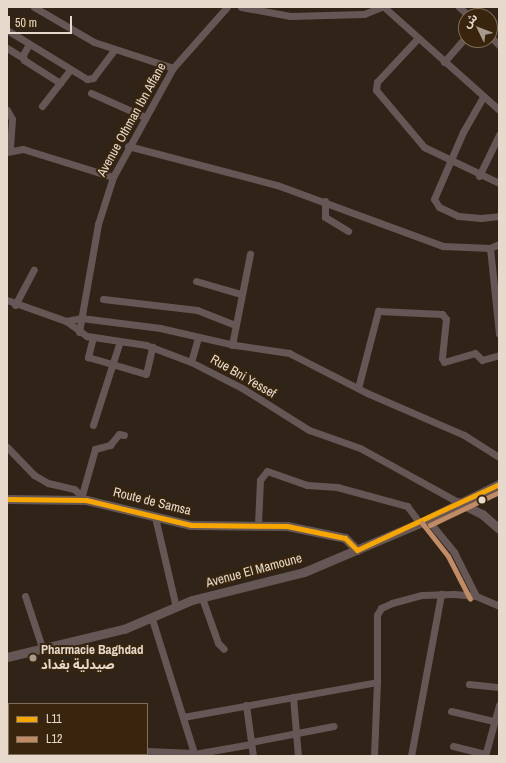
<!DOCTYPE html>
<meta charset="utf-8">
<style>
body{margin:0}
#map{position:relative;width:506px;height:763px;overflow:hidden;background:#2f2417;font-family:"Archivo Narrow","Noto Sans Arabic",sans-serif}
div>[style]{position:absolute}
[style*='--x']{left:calc(var(--x)*1px);top:calc(var(--y)*1px);width:calc(var(--w)*1px);rotate:calc(var(--a)*1deg)}
.minor>*{height:7px;margin:-3.5px;padding:0 3.5px;transform-origin:3.5px;border-radius:3.5px;background:#655756}
.tertiary>*{height:9px;margin:-4.5px;padding:0 4.5px;transform-origin:4.5px;border-radius:4.5px;background:#655756}
.bus-1>*{height:5px;margin:-2.5px;padding:0 2.5px;transform-origin:2.5px;border-radius:2.5px;background:#f7a600}
.bus-2>*{height:5px;margin:-2.5px;padding:0 2.5px;transform-origin:2.5px;border-radius:2.5px;background:#c18c65}
.dots>*{width:11px;height:11px;translate:-50% -50%;box-sizing:border-box;border:2px solid #39250d;border-radius:50%}
span{translate:-50% -50%;white-space:nowrap;text-align:center;line-height:1.15;-webkit-text-stroke:4px #39250d;paint-order:stroke}
.street-label{font-size:13px;color:#e7dacc}
.poi-label{font-size:13px;color:#e7dacc;font-weight:700}
.left{translate:0 -50%;text-align:left}
.frame{position:absolute;inset:0;border:8px solid #e7dacc;pointer-events:none}
.legend{position:absolute;left:8px;top:703px;width:140px;height:52px;box-sizing:border-box;background:#39250d;border:1px solid #7f6d59;margin:0;padding:5px 7px;list-style:none;font-size:12px;color:#e7dacc}
.legend li{display:flex;align-items:center;gap:8px;height:20px}
.legend b{width:20px;border:1px solid #7f6d59}
.north{position:absolute;left:458px;top:8px;width:40px;height:40px;box-sizing:border-box;background:#39250d;border:1px solid #7f6d59;border-radius:50%;rotate:313deg;font-size:11px;font-weight:700;line-height:16px;text-align:center;color:#e7dacc}
.north::after{content:'';display:block;margin:auto;width:14px;height:18px;background:#a79a8d;clip-path:polygon(50% 0,100% 100%,50% 72%,0 100%)}
.scale{position:absolute;left:8px;top:16px;width:64px;height:18px;box-sizing:border-box;border:2px solid #e7dacc;border-top:0;padding-left:5px;font-size:12px;line-height:14px;white-space:nowrap;color:#e7dacc;-webkit-text-stroke:3px #39250d;paint-order:stroke}
</style>
<div id="map">
<div class="minor">
<div style="--x:34;--y:7;--w:69;--a:30.3"></div>
<div style="--x:94;--y:42;--w:83;--a:18.2"></div>
<div style="--x:241;--y:7;--w:50;--a:10.4"></div>
<div style="--x:290;--y:16;--w:74;--a:-1.5"></div>
<div style="--x:364;--y:14;--w:18;--a:-22"></div>
<div style="--x:384;--y:7;--w:154;--a:41.8"></div>
<div style="--x:459;--y:7;--w:13;--a:42"></div>
<div style="--x:7;--y:30;--w:94;--a:31.5"></div>
<div style="--x:87;--y:79;--w:6;--a:-9"></div>
<div style="--x:93;--y:78;--w:35;--a:-53"></div>
<div style="--x:490;--y:36;--w:13;--a:45"></div>
<div style="--x:418;--y:38;--w:60;--a:133"></div>
<div style="--x:377;--y:82;--w:8;--a:97"></div>
<div style="--x:376;--y:90;--w:75;--a:49.9"></div>
<div style="--x:424;--y:147;--w:83;--a:25.6"></div>
<div style="--x:29;--y:44;--w:13;--a:119"></div>
<div style="--x:23;--y:55;--w:5;--a:79"></div>
<div style="--x:24;--y:60;--w:43;--a:32.6"></div>
<div style="--x:7;--y:48;--w:19;--a:32"></div>
<div style="--x:444;--y:62;--w:33;--a:-49"></div>
<div style="--x:91;--y:93;--w:59;--a:24"></div>
<div style="--x:483;--y:97;--w:40;--a:119.7"></div>
<div style="--x:463;--y:132;--w:73;--a:113.4"></div>
<div style="--x:434;--y:199;--w:9;--a:58"></div>
<div style="--x:439;--y:207;--w:21;--a:25"></div>
<div style="--x:458;--y:216;--w:23;--a:5"></div>
<div style="--x:481;--y:218;--w:18;--a:-6"></div>
<div style="--x:42;--y:106;--w:46;--a:-52.1"></div>
<div style="--x:7;--y:110;--w:10;--a:61"></div>
<div style="--x:12;--y:119;--w:30;--a:94"></div>
<div style="--x:128;--y:146;--w:154;--a:14.7"></div>
<div style="--x:277;--y:185;--w:177;--a:20.2"></div>
<div style="--x:443;--y:246;--w:47;--a:2.4"></div>
<div style="--x:490;--y:248;--w:10;--a:-24"></div>
<div style="--x:7;--y:152;--w:16;--a:-11"></div>
<div style="--x:23;--y:149;--w:94;--a:17.3"></div>
<div style="--x:479;--y:176;--w:46;--a:-64"></div>
<div style="--x:325;--y:201;--w:16;--a:90"></div>
<div style="--x:325;--y:217;--w:27;--a:31"></div>
<div style="--x:490;--y:248;--w:86;--a:84"></div>
<div style="--x:196;--y:281;--w:47;--a:16.1"></div>
<div style="--x:103;--y:299;--w:95;--a:6.7"></div>
<div style="--x:197;--y:310;--w:41;--a:21.5"></div>
<div style="--x:7;--y:300;--w:63;--a:19.6"></div>
<div style="--x:66;--y:321;--w:26;--a:36"></div>
<div style="--x:87;--y:336;--w:60;--a:8.7"></div>
<div style="--x:146;--y:345;--w:48;--a:20.7"></div>
<div style="--x:191;--y:362;--w:57;--a:27"></div>
<div style="--x:242;--y:388;--w:79;--a:32.1"></div>
<div style="--x:309;--y:430;--w:54;--a:19.4"></div>
<div style="--x:360;--y:448;--w:112;--a:28.9"></div>
<div style="--x:15;--y:305;--w:40;--a:-62"></div>
<div style="--x:66;--y:321;--w:15;--a:-11"></div>
<div style="--x:81;--y:318;--w:80;--a:7.2"></div>
<div style="--x:160;--y:328;--w:77;--a:12.8"></div>
<div style="--x:235;--y:345;--w:55;--a:8.4"></div>
<div style="--x:289;--y:353;--w:88;--a:27.1"></div>
<div style="--x:367;--y:393;--w:106;--a:23.4"></div>
<div style="--x:464;--y:435;--w:41;--a:32.2"></div>
<div style="--x:79;--y:332;--w:110;--a:-80"></div>
<div style="--x:98;--y:224;--w:49;--a:-72.3"></div>
<div style="--x:113;--y:177;--w:124;--a:-61.2"></div>
<div style="--x:173;--y:68;--w:81;--a:-48.5"></div>
<div style="--x:93;--y:337;--w:21;--a:104"></div>
<div style="--x:88;--y:357;--w:60;--a:16.3"></div>
<div style="--x:146;--y:374;--w:28;--a:-77"></div>
<div style="--x:232;--y:345;--w:93;--a:-78.8"></div>
<div style="--x:191;--y:362;--w:25;--a:-74"></div>
<div style="--x:358;--y:388;--w:80;--a:-75.4"></div>
<div style="--x:378;--y:311;--w:64;--a:2.7"></div>
<div style="--x:442;--y:314;--w:6;--a:51"></div>
<div style="--x:446;--y:319;--w:39;--a:96"></div>
<div style="--x:442;--y:358;--w:4;--a:63"></div>
<div style="--x:444;--y:362;--w:32;--a:-16"></div>
<div style="--x:475;--y:353;--w:10;--a:45"></div>
<div style="--x:482;--y:360;--w:18;--a:-16"></div>
<div style="--x:93;--y:425;--w:88;--a:-72.2"></div>
<div style="--x:7;--y:447;--w:39;--a:46"></div>
<div style="--x:34;--y:475;--w:16;--a:30"></div>
<div style="--x:48;--y:483;--w:27;--a:13"></div>
<div style="--x:74;--y:489;--w:16;--a:43"></div>
<div style="--x:82;--y:495;--w:48;--a:-74.2"></div>
<div style="--x:95;--y:449;--w:16;--a:-15"></div>
<div style="--x:110;--y:445;--w:14;--a:-51"></div>
<div style="--x:119;--y:434;--w:5;--a:11"></div>
<div style="--x:155;--y:517;--w:92;--a:76.9"></div>
<div style="--x:427;--y:519;--w:43;--a:50.7"></div>
<div style="--x:454;--y:552;--w:49;--a:63.4"></div>
<div style="--x:258;--y:524;--w:44;--a:-87.4"></div>
<div style="--x:260;--y:480;--w:11;--a:-52"></div>
<div style="--x:267;--y:471;--w:42;--a:19.3"></div>
<div style="--x:307;--y:485;--w:30;--a:4"></div>
<div style="--x:337;--y:487;--w:73;--a:15.2"></div>
<div style="--x:407;--y:506;--w:21;--a:53"></div>
<div style="--x:25;--y:596;--w:57;--a:71.6"></div>
<div style="--x:202;--y:598;--w:48;--a:70.4"></div>
<div style="--x:218;--y:643;--w:8;--a:45"></div>
<div style="--x:152;--y:619;--w:144;--a:72.6"></div>
<div style="--x:469;--y:684;--w:30;--a:6"></div>
<div style="--x:293;--y:697;--w:59;--a:85.2"></div>
<div style="--x:246;--y:705;--w:51;--a:82.2"></div>
<div style="--x:451;--y:711;--w:43;--a:13.4"></div>
<div style="--x:183;--y:717;--w:197;--a:-10.2"></div>
<div style="--x:377;--y:682;--w:67;--a:-90"></div>
<div style="--x:377;--y:615;--w:8;--a:-60"></div>
<div style="--x:381;--y:608;--w:12;--a:-24"></div>
<div style="--x:392;--y:603;--w:31;--a:-15"></div>
<div style="--x:422;--y:595;--w:32;--a:-2"></div>
<div style="--x:454;--y:594;--w:22;--a:5"></div>
<div style="--x:476;--y:596;--w:25;--a:23"></div>
<div style="--x:251;--y:742;--w:84;--a:-11"></div>
<div style="--x:453;--y:746;--w:33;--a:14"></div>
<div style="--x:147;--y:751;--w:47;--a:2.4"></div>
<div style="--x:194;--y:754;--w:58;--a:-10"></div>
<div style="--x:374;--y:756;--w:74;--a:-87.7"></div>
<div style="--x:411;--y:756;--w:165;--a:-79.5"></div>
<div style="--x:485;--y:756;--w:53;--a:-74.6"></div>
</div>
<div class="tertiary">
<div style="--x:7;--y:499;--w:79;--a:0.7"></div>
<div style="--x:86;--y:500;--w:108;--a:13.4"></div>
<div style="--x:191;--y:525;--w:96;--a:0.6"></div>
<div style="--x:287;--y:526;--w:59;--a:11.7"></div>
<div style="--x:345;--y:538;--w:17;--a:45"></div>
<div style="--x:458;--y:502;--w:27;--a:27"></div>
<div style="--x:482;--y:514;--w:23;--a:41"></div>
<div style="--x:7;--y:657;--w:120;--a:-13.5"></div>
<div style="--x:124;--y:629;--w:74;--a:-23.1"></div>
<div style="--x:192;--y:600;--w:115;--a:-14"></div>
<div style="--x:304;--y:572;--w:126;--a:-22.9"></div>
<div style="--x:420;--y:523;--w:88;--a:-26.3"></div>
</div>
<div class="bus-1">
<div style="--x:7;--y:499;--w:79;--a:0.7"></div>
<div style="--x:86;--y:500;--w:108;--a:13.4"></div>
<div style="--x:191;--y:525;--w:96;--a:0.6"></div>
<div style="--x:287;--y:526;--w:59;--a:11.7"></div>
<div style="--x:345;--y:538;--w:17;--a:45"></div>
<div style="--x:357;--y:550;--w:157;--a:-24.9"></div>
</div>
<div class="bus-2">
<div style="--x:422;--y:523;--w:42;--a:51.8"></div>
<div style="--x:448;--y:556;--w:48;--a:62.9"></div>
<div style="--x:430;--y:525;--w:76;--a:-25.6"></div>
</div>
<div class="dots">
<div style="left:482px;top:500px;background:#e7dacc"></div>
<div style="left:33px;top:658px;background:#a79a8d"></div>
</div>
<div class="street-label">
<span style="left:132px;top:120px;rotate:-61deg">Avenue Othman Ibn Affane</span>
<span style="left:243px;top:377px;rotate:30deg">Rue Bni Yessef</span>
<span style="left:152px;top:502px;rotate:14deg">Route de Samsa</span>
<span style="left:254px;top:571px;rotate:-15deg">Avenue El Mamoune</span>
</div>
<div class="poi-label">
<span class="left" style="left:41px;top:658px">Pharmacie Baghdad<br>صيدلية بغداد</span>
</div>
<div class="frame"></div>
<ul class="legend">
<li><b style="height:5px;background:#f7a600"></b>L11</li>
<li><b style="height:5px;background:#c18c65"></b>L12</li>
</ul>
<div class="north">ش</div>
<div class="scale">50 m</div>
</div>
